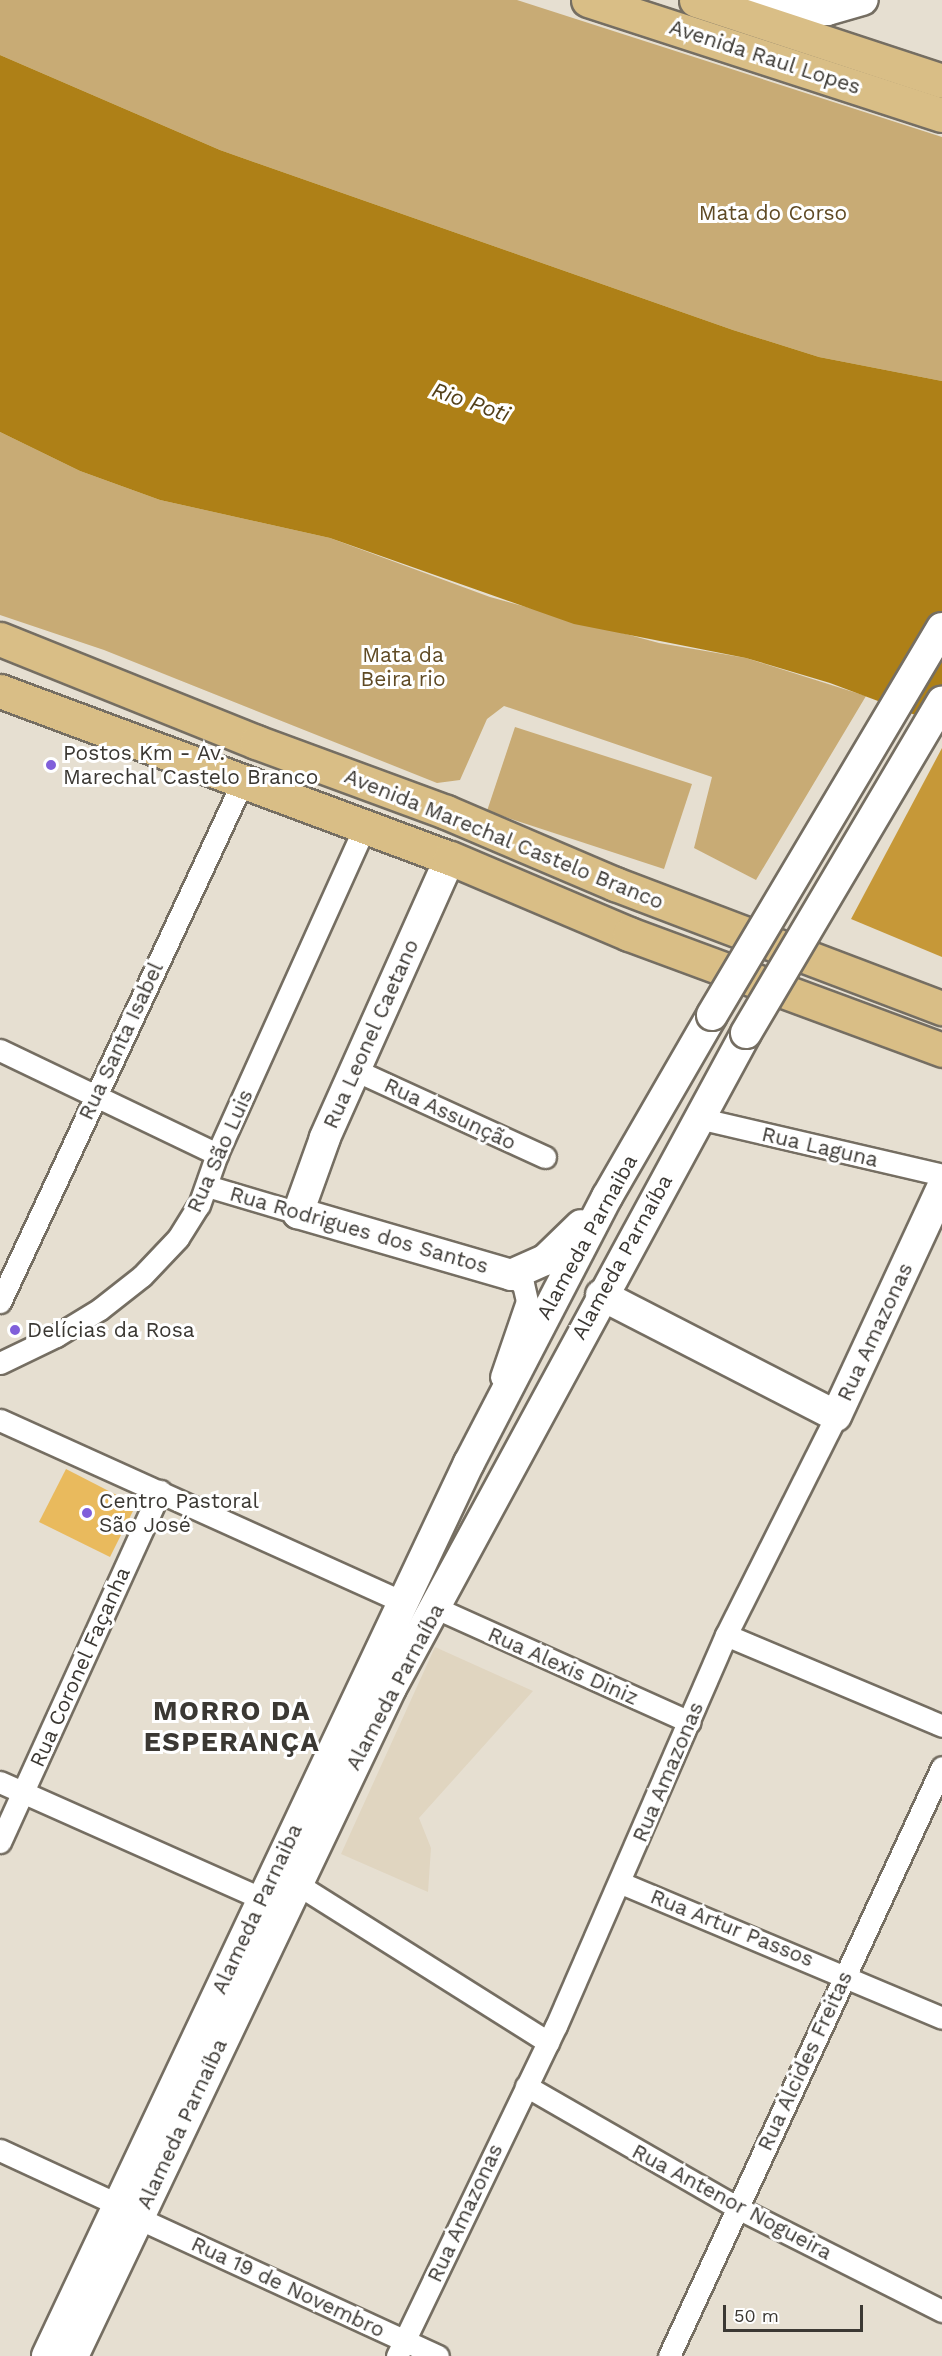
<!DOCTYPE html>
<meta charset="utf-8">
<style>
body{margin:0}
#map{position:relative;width:942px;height:2356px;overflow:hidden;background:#e6dfd1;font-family:"Work Sans",sans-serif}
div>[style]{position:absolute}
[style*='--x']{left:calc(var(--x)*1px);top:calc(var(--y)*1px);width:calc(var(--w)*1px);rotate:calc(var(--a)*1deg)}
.built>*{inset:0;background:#e0d5c0}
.green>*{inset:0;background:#c8ab75}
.forest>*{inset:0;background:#c69838}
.water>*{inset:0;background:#ae8017}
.building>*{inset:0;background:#e9ba5d}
.roads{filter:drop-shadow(2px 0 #756e62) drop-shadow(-2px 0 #756e62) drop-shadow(0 2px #756e62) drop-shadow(0 -2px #756e62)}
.street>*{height:21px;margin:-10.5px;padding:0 10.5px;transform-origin:10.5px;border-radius:10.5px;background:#fff}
.secondary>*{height:30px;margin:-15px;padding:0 15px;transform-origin:15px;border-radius:15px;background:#fff}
.primary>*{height:33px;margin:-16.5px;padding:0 16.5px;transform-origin:16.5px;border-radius:16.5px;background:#d9be86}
.bridges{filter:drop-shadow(2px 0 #756e62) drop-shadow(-2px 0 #756e62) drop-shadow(0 2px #756e62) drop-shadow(0 -2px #756e62)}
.secondary-bridge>*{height:30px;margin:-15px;padding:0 15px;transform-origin:15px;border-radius:15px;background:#fff}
.dots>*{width:16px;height:16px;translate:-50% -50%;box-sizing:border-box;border:3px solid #fff;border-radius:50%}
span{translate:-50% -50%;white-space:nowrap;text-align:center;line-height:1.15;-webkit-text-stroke:6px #fff;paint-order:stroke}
.street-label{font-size:21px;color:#3b3833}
.park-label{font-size:21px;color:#5f4a24}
.poi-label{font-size:21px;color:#3b3833}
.left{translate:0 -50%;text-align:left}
.water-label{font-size:22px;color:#523f18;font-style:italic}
.district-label{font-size:27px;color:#3b3833;font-weight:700;letter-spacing:1.5px}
.scale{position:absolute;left:723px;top:2305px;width:140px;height:27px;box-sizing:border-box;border:3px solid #3b3833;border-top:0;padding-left:8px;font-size:18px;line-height:21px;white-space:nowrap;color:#3b3833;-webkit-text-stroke:4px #fff;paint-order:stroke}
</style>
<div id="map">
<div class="built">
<div style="clip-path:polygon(435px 1647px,533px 1691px,419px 1818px,431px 1848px,428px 1892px,341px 1854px)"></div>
</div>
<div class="green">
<div style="clip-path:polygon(0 0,517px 0,942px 137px,942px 381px,819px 357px,733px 330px,220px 150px,0 55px)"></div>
<div style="clip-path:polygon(0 432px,80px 471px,160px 500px,330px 538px,490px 597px,659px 643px,746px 658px,866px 696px,756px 880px,694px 848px,712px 777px,504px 706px,487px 719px,460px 780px,437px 783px,104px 650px,0 615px)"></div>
<div style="clip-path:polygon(515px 727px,692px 784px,664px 869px,487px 811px)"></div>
</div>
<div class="forest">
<div style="clip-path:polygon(942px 748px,942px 957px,851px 919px)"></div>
</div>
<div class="water">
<div style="clip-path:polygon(0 55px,220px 150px,733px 330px,819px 357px,942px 381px,942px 725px,830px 683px,746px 658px,574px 624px,330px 538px,160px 500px,80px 471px,0 432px)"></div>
</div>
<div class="building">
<div style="clip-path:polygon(66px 1469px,136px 1505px,110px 1557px,39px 1522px)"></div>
</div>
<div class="roads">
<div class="street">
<div style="--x:0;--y:1050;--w:241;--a:25.6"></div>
<div style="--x:355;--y:1070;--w:209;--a:24.6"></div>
<div style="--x:698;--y:1118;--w:251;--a:13.1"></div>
<div style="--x:207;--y:1186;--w:95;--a:16.5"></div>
<div style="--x:0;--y:1302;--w:575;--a:-65"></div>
<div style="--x:0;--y:1363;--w:62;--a:-25.7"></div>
<div style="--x:56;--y:1336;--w:52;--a:-31.5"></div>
<div style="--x:100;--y:1309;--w:53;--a:-38.2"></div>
<div style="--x:142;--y:1276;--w:52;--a:-46.5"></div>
<div style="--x:178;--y:1238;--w:39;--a:-58"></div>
<div style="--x:199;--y:1205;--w:54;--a:-70.6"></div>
<div style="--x:217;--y:1154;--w:357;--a:-65.7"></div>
<div style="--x:501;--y:1377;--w:80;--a:-71.1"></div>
<div style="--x:527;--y:1301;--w:17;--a:-103"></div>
<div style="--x:523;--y:1284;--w:15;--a:-143"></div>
<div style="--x:0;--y:1420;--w:442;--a:24.3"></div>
<div style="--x:436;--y:1608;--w:278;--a:24.2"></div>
<div style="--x:726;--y:1635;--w:234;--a:22.8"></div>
<div style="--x:0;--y:1782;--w:286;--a:24"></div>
<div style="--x:0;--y:1842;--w:386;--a:-65.5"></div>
<div style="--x:621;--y:1883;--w:348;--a:22.8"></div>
<div style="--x:297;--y:1884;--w:297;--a:32.2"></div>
<div style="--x:526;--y:2086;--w:245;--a:29.9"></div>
<div style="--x:738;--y:2208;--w:229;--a:26.8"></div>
<div style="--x:0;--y:2150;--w:131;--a:24.8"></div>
<div style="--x:138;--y:2218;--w:330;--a:24.7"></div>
<div style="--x:397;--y:2356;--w:366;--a:-64.3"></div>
<div style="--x:556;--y:2026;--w:426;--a:-66.5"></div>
<div style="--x:726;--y:1635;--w:245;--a:-63.3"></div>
<div style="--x:669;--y:2356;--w:649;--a:-65.13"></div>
</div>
<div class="secondary">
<div style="--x:745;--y:13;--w:82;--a:-2.1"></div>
<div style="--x:827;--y:10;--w:37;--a:-16"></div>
<div style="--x:450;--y:858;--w:307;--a:114.1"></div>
<div style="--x:325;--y:1138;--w:80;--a:109.8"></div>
<div style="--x:298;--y:1213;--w:222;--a:16.2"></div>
<div style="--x:511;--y:1275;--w:37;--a:-24"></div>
<div style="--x:545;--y:1260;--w:50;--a:-44.2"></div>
<div style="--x:601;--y:1295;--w:264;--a:27.2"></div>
<div style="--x:836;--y:1416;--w:251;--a:-65.1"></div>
<div style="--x:47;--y:2356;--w:988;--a:-64.71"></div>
<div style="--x:469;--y:1463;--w:300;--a:-62.6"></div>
<div style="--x:607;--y:1197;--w:210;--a:-60"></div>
<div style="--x:73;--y:2356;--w:740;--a:-64.54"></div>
<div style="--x:391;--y:1688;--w:745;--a:-61.54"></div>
</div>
<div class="primary">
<div style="--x:588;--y:0;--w:372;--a:18"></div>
<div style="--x:696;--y:0;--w:259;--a:18.2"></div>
<div style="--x:0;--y:639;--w:276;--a:21.9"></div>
<div style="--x:256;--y:742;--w:202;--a:20.2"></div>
<div style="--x:446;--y:812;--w:184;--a:23.1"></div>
<div style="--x:615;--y:884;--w:350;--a:20.8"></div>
<div style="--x:0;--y:691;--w:480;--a:20.4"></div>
<div style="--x:450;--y:858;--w:194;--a:23"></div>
<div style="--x:629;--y:934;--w:334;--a:20.3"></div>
</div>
</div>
<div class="bridges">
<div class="secondary-bridge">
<div style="--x:712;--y:1015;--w:450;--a:-59.3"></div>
<div style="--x:746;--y:1033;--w:385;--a:-59.4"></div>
</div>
</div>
<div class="dots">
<div style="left:51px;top:765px;background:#805fda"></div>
<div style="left:15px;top:1330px;background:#805fda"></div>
<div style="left:87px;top:1513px;background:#805fda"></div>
</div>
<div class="street-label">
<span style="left:765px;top:57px;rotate:18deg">Avenida Raul Lopes</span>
<span style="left:504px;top:839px;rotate:22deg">Avenida Marechal Castelo Branco</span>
<span style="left:371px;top:1034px;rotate:-66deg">Rua Leonel Caetano</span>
<span style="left:121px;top:1041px;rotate:-65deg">Rua Santa Isabel</span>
<span style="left:450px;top:1114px;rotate:25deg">Rua Assunção</span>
<span style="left:820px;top:1147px;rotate:13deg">Rua Laguna</span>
<span style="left:220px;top:1151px;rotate:-66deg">Rua São Luis</span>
<span style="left:359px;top:1230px;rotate:16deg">Rua Rodrigues dos Santos</span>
<span style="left:587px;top:1237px;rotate:-61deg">Alameda Parnaiba</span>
<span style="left:622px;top:1257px;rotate:-61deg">Alameda Parnaíba</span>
<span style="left:875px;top:1332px;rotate:-65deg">Rua Amazonas</span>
<span style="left:563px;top:1666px;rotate:24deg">Rua Alexis Diniz</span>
<span style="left:80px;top:1667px;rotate:-66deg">Rua Coronel Façanha</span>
<span style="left:395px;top:1687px;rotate:-62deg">Alameda Parnaíba</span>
<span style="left:668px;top:1772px;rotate:-67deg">Rua Amazonas</span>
<span style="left:257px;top:1909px;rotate:-65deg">Alameda Parnaiba</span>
<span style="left:732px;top:1928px;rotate:22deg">Rua Artur Passos</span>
<span style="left:805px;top:2061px;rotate:-65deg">Rua Alcides Freitas</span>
<span style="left:182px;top:2124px;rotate:-65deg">Alameda Parnaíba</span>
<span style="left:732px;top:2202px;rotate:28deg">Rua Antenor Nogueira</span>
<span style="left:465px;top:2213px;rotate:-65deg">Rua Amazonas</span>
<span style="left:288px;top:2287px;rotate:25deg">Rua 19 de Novembro</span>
</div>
<div class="park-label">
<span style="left:773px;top:213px">Mata do Corso</span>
<span style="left:403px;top:667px">Mata da<br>Beira rio</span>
</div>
<div class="poi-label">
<span class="left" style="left:63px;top:765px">Postos Km - Av.<br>Marechal Castelo Branco</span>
<span class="left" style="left:27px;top:1330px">Delícias da Rosa</span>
<span class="left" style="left:99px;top:1513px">Centro Pastoral<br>São José</span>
</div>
<div class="water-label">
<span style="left:471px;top:402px;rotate:19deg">Rio Poti</span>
</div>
<div class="district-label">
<span style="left:232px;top:1727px">MORRO DA<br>ESPERANÇA</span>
</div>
<div class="scale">50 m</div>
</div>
